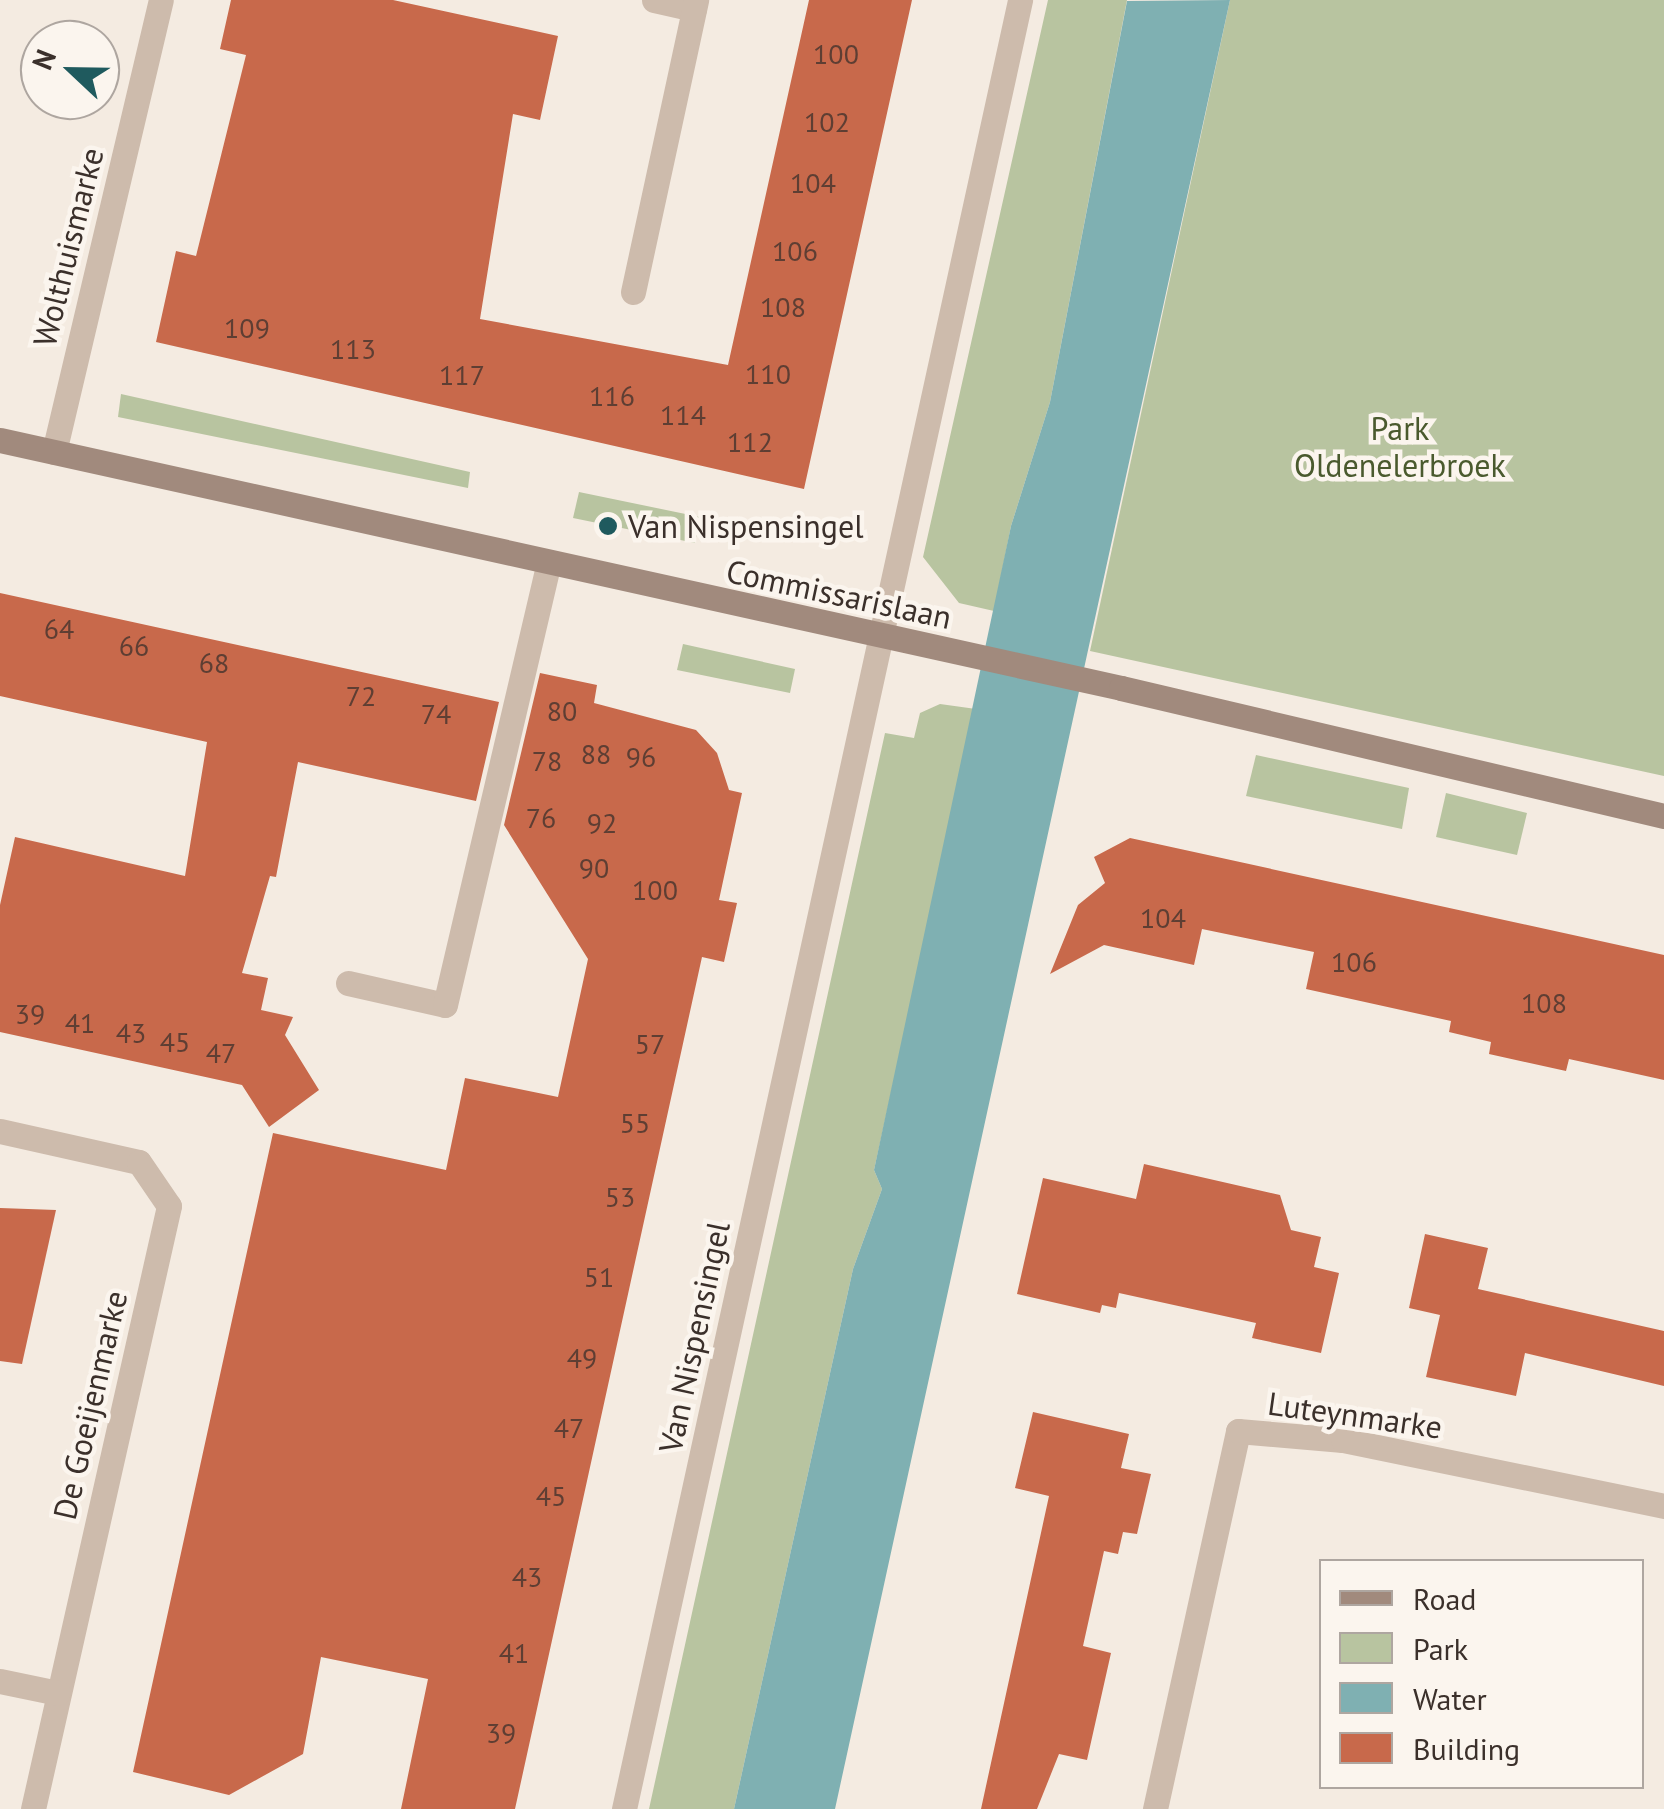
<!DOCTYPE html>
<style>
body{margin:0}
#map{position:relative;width:1664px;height:1809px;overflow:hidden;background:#f4ebe1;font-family:"PT Sans",sans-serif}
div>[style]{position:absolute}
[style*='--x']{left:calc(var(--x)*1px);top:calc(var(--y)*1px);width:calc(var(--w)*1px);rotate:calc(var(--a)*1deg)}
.green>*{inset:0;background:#b8c4a0}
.water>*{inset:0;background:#7fb0b2}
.building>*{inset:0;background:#c8694b}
.lane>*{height:25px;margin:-12.5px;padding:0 12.5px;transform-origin:12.5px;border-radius:12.5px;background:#cdbbac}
.street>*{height:25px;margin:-12.5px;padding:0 12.5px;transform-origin:12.5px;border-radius:12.5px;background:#cdbbac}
.secondary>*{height:25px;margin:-12.5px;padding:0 12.5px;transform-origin:12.5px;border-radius:12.5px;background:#a18a7d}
.dots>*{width:28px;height:28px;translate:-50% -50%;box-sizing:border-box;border:5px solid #fbf5ee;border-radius:50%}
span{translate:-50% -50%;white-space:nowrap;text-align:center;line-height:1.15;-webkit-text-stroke:9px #fbf5ee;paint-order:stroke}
.number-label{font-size:28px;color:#5e3e33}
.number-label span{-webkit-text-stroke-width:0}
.street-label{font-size:32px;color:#3b302b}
.park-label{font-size:32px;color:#4a5a2e}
.poi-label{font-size:32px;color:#3b302b}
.left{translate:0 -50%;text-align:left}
.legend{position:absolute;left:1319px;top:1559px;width:325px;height:230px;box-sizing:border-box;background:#fbf5ee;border:2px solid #aea6a0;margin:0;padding:12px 18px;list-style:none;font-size:30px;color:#3b302b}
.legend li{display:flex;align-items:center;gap:20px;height:50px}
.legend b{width:50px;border:2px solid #aea6a0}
.north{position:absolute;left:20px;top:20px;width:100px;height:100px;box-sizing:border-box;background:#fbf5ee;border:2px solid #aea6a0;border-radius:50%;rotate:292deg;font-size:28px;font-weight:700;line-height:40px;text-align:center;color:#3b302b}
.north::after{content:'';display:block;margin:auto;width:35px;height:45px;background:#1f5a5e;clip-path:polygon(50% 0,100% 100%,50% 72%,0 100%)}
</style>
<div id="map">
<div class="green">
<div style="clip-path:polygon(1048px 0,1127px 0,1050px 402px,1011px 526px,994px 611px,959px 603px,923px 557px)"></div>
<div style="clip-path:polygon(1230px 0,1664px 0,1664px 776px,1090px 651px)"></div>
<div style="clip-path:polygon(121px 394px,470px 472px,468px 488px,118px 417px)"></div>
<div style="clip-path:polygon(579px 492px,700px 517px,695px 543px,573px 518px)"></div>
<div style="clip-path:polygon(683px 644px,795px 669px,790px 693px,677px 670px)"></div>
<div style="clip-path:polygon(940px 704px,976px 709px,874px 1170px,882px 1189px,853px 1269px,734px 1809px,649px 1809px,885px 733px,914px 738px,920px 713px)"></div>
<div style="clip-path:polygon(1256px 755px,1409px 788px,1402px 829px,1246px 796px)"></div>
<div style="clip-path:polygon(1446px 793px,1527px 813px,1517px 855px,1436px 837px)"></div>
</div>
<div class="water">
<div style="clip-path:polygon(1230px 0,835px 1809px,734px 1809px,853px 1269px,882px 1189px,874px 1170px,1011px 526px,1050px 402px,1127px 1px)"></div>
</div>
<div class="building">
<div style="clip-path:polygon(231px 0,393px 0,558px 36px,540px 120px,513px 114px,480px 319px,728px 365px,809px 0,912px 0,804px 489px,156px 342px,176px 251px,196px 256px,246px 55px,220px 49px)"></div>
<div style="clip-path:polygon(0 593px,499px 702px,476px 801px,298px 762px,276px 877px,270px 876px,242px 973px,268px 978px,261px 1010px,293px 1017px,285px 1035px,319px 1090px,269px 1127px,242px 1085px,0 1032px,0 905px,15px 837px,185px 876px,207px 742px,0 696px)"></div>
<div style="clip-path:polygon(540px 673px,597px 685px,594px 703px,696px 730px,717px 753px,729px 790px,742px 793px,719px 900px,737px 903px,724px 962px,702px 957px,515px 1809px,401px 1809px,428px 1679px,321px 1657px,303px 1754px,229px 1795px,133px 1772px,273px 1133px,446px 1170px,465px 1078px,558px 1097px,588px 959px,504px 825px)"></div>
<div style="clip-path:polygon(1130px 838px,1664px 955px,1664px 1080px,1569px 1059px,1566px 1071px,1489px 1054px,1491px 1042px,1449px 1032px,1451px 1021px,1306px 989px,1314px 952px,1202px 929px,1194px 965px,1104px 945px,1050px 974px,1078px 905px,1105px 883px,1094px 857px)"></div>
<div style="clip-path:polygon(1144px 1164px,1280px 1195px,1291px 1230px,1321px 1237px,1314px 1267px,1339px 1273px,1321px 1353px,1252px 1338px,1256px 1323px,1119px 1293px,1116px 1308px,1102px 1305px,1100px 1313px,1017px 1294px,1043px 1178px,1136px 1199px)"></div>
<div style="clip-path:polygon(0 1208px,56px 1210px,22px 1364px,0 1361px)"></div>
<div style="clip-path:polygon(1425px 1234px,1488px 1248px,1478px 1289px,1664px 1331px,1664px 1386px,1525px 1353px,1516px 1396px,1426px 1377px,1440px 1315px,1409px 1308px)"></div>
<div style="clip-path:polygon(1033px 1412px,1129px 1434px,1121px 1468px,1151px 1474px,1137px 1534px,1123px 1532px,1118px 1554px,1104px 1551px,1083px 1646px,1111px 1653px,1087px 1760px,1059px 1754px,1037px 1809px,981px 1809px,1049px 1496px,1015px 1488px)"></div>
</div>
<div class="lane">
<div style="--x:348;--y:983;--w:99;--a:12.8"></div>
<div style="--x:445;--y:1005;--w:455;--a:-76.8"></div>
</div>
<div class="street">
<div style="--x:654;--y:0;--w:41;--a:12.7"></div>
<div style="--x:633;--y:292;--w:299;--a:-77.8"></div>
<div style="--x:54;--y:452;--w:464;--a:-76.7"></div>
<div style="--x:0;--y:1131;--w:142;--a:12.6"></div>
<div style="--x:139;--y:1162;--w:53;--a:55.7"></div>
<div style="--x:169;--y:1206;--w:618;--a:102.71"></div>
<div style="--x:0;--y:1681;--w:59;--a:11.7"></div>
<div style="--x:624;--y:1809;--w:1852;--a:-77.65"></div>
<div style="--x:1155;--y:1809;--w:387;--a:-77.6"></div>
<div style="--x:1238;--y:1431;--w:105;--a:4.9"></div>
<div style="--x:1343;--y:1440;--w:328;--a:11.6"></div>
</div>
<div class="secondary">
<div style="--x:0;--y:440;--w:1148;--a:12.47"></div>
<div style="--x:1121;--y:688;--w:558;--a:13.26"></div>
</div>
<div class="dots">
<div style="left:608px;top:526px;background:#1f5a5e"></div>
</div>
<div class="number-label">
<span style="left:836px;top:54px">100</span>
<span style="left:827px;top:122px">102</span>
<span style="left:813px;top:183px">104</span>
<span style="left:795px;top:251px">106</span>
<span style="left:783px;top:307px">108</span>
<span style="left:247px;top:328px">109</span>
<span style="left:353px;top:349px">113</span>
<span style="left:768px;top:374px">110</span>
<span style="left:462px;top:375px">117</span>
<span style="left:612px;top:396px">116</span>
<span style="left:683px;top:415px">114</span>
<span style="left:750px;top:442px">112</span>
<span style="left:59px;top:629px">64</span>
<span style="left:134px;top:646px">66</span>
<span style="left:214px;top:663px">68</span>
<span style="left:361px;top:696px">72</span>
<span style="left:562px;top:711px">80</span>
<span style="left:436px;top:714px">74</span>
<span style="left:596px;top:754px">88</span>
<span style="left:641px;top:757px">96</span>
<span style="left:547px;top:761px">78</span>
<span style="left:541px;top:818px">76</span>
<span style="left:602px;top:823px">92</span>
<span style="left:594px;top:868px">90</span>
<span style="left:655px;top:890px">100</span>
<span style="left:1163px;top:918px">104</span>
<span style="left:1354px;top:962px">106</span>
<span style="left:1544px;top:1003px">108</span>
<span style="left:30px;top:1014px">39</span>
<span style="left:80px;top:1023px">41</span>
<span style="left:131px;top:1033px">43</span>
<span style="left:175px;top:1042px">45</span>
<span style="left:650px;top:1044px">57</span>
<span style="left:221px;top:1053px">47</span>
<span style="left:635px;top:1123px">55</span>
<span style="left:620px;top:1197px">53</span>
<span style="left:599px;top:1277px">51</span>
<span style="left:582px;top:1358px">49</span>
<span style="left:569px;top:1428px">47</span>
<span style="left:551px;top:1496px">45</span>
<span style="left:527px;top:1577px">43</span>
<span style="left:514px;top:1653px">41</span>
<span style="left:501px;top:1733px">39</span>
</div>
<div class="street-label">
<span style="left:68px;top:247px;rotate:-76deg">Wolthuismarke</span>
<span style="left:839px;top:594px;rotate:12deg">Commissarislaan</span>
<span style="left:694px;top:1337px;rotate:-78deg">Van Nispensingel</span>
<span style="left:90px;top:1405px;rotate:-77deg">De Goeijenmarke</span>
<span style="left:1355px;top:1415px;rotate:8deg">Luteynmarke</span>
</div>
<div class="park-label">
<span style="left:1400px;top:447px">Park<br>Oldenelerbroek</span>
</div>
<div class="poi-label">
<span class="left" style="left:628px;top:526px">Van Nispensingel</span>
</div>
<ul class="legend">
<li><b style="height:12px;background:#a18a7d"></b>Road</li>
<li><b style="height:28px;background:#b8c4a0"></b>Park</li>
<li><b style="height:28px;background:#7fb0b2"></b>Water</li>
<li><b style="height:28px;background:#c8694b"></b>Building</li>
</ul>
<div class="north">N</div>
</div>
